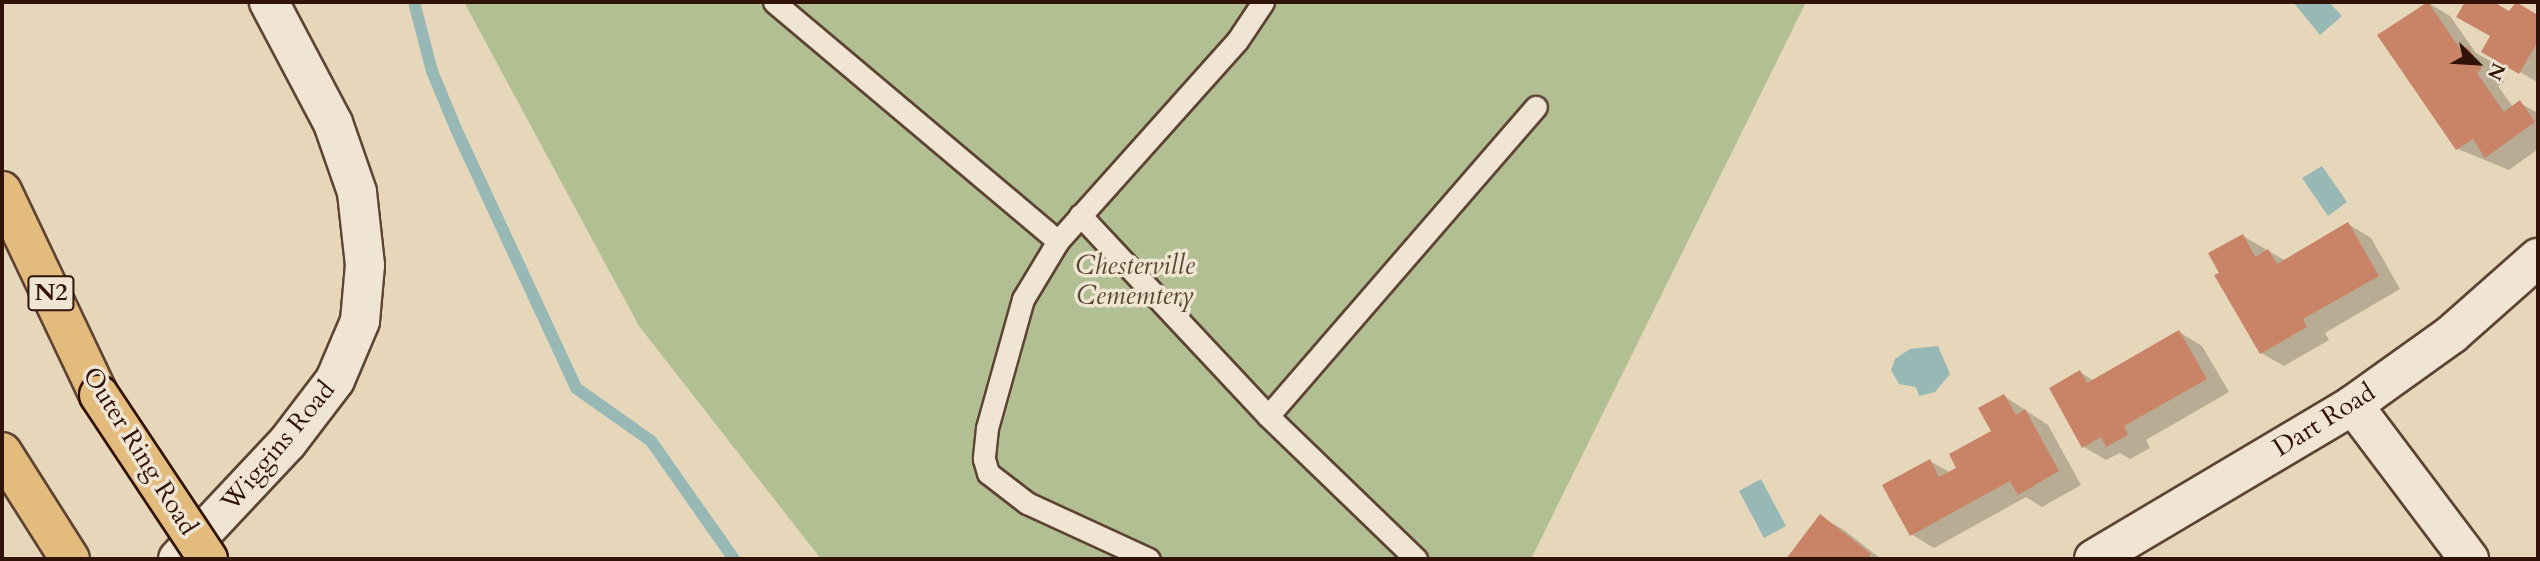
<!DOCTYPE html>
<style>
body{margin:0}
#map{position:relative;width:2540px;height:561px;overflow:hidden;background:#e6d7ba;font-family:Cardo,serif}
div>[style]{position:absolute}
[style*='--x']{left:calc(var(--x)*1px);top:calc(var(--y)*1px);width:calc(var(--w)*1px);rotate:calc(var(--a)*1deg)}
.green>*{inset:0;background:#b1bf93}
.water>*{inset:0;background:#97b8b5}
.shadow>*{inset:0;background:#0003}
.stream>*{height:12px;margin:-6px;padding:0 6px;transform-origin:6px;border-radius:6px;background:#97b8b5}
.building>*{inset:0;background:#c98467}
.roads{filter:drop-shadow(2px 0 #5e4333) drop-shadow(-2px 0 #5e4333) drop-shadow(0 2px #5e4333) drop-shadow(0 -2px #5e4333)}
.lane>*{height:21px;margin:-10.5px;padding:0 10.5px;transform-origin:10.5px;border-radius:10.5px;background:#efe5d2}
.street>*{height:38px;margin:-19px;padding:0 19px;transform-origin:19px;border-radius:19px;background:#efe5d2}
.secondary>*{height:38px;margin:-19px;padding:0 19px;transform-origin:19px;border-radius:19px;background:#efe5d2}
.highway>*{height:38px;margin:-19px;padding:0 19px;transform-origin:19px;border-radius:19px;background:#e3bc7d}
.bridges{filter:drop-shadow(2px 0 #311206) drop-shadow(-2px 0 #311206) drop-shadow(0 2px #311206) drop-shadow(0 -2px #311206)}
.highway-bridge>*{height:38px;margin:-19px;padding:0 19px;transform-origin:19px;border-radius:19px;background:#e3bc7d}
span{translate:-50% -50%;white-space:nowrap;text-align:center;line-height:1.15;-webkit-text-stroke:7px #efe5d2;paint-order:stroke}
.shield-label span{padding:2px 5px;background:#efe5d2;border:2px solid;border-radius:5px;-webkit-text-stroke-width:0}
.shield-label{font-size:24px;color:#311206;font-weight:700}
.park-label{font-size:26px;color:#574630;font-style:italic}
.street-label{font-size:26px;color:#311206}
.frame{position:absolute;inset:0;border:4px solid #311206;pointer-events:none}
.north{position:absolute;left:2442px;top:28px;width:70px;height:70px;-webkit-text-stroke:5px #efe5d2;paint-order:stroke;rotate:114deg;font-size:19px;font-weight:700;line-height:28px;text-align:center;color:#311206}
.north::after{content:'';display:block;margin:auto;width:24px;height:32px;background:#311206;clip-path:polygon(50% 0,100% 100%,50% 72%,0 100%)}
</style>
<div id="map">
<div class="green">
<div style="clip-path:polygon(464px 2px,1806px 2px,1531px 559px,821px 559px,639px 326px)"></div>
</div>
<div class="water">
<div style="clip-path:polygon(2293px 2px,2329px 2px,2342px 16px,2320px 35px)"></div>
<div style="clip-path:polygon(2322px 166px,2347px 202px,2328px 216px,2302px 178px)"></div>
<div style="clip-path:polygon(1938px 346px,1950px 374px,1935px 392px,1919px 396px,1916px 387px,1899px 384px,1891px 370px,1895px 359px,1910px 349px)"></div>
<div style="clip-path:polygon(1761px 479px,1786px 526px,1764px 538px,1739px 491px)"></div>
</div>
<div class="shadow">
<div style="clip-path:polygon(2427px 2px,2450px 16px,2476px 53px,2490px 61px,2504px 82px,2498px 86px,2513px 107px,2520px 103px,2538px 113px,2538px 149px,2509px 170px,2458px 149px,2380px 35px)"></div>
<div style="clip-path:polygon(2467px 2px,2491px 2px,2510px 13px,2515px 3px,2538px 17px,2537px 82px,2484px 51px,2493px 36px,2458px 16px)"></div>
<div style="clip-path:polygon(2348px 224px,2371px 238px,2400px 289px,2325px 333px,2329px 340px,2284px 366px,2261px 353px,2222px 274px,2243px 236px,2286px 261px)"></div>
<div style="clip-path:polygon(2179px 332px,2202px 346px,2229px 392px,2146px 440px,2150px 448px,2130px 459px,2120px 453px,2106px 460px,2084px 447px,2080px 372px,2094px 381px)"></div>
<div style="clip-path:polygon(2004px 396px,2048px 425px,2081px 485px,2042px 507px,2026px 497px,1934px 548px,1911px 534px,1930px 461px,1951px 473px,1958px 469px,1993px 432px)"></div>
<div style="clip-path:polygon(1821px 517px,1844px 530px,1881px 559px,1789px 559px)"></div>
</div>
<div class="stream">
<div style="--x:414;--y:2;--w:71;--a:75.4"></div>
<div style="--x:432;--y:71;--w:63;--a:67.5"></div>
<div style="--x:456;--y:129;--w:285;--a:65.1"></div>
<div style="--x:576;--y:388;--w:92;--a:35.2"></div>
<div style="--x:651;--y:441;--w:144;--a:54.9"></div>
</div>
<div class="building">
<div style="clip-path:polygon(2428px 2px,2461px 50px,2467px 46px,2482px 68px,2477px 73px,2504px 112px,2520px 100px,2535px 122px,2485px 158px,2473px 139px,2456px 150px,2377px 35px)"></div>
<div style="clip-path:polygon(2465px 2px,2494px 2px,2509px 11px,2516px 2px,2538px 15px,2538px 41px,2519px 74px,2481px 52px,2490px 36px,2456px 17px)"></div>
<div style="clip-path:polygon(2348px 222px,2379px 276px,2303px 319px,2307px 327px,2260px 354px,2214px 275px,2219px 273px,2208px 253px,2243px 234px,2255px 257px,2268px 249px,2277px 264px)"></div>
<div style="clip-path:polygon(2179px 330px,2207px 379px,2124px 426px,2128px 435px,2106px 447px,2101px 437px,2082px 448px,2049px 388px,2080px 370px,2087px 383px)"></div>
<div style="clip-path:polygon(2004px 394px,2016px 415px,2025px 409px,2059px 471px,2018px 495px,2010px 481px,1910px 536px,1882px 485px,1930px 459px,1939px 477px,1956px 468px,1949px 454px,1991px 431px,1978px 408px)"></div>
<div style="clip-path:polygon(1820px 514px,1871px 554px,1868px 559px,1786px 559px)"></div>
</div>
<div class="roads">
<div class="lane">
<div style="--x:774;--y:2;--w:371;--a:40.1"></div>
<div style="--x:1058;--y:241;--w:268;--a:-48.2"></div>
<div style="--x:1237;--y:41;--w:47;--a:-56.3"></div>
<div style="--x:1080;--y:215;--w:275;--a:46.9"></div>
<div style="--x:1268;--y:416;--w:206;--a:44"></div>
<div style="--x:1058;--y:241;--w:68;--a:121.1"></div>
<div style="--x:1023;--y:299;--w:134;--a:105.6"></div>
<div style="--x:987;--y:428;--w:31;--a:96"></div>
<div style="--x:984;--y:459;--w:15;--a:74"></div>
<div style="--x:988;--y:473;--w:49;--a:37.6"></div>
<div style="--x:1027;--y:503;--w:134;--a:24.7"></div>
<div style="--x:1268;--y:416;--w:409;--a:-49.1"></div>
</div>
<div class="street">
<div style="--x:2353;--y:405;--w:193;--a:53"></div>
<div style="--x:2094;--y:559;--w:301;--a:-30.7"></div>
<div style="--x:2353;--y:405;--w:122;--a:-35.6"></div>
<div style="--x:2452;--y:334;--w:115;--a:-41.5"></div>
</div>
<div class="secondary">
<div style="--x:178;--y:559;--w:159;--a:-46.8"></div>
<div style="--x:287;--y:443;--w:79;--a:-52.7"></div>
<div style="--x:335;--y:380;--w:64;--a:-67"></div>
<div style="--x:360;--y:321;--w:56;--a:-84.9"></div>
<div style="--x:365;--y:265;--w:73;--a:-96.3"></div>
<div style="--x:357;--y:192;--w:73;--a:-109.2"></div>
<div style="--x:333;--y:123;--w:137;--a:-117.9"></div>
</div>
<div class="highway">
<div style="--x:2;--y:191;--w:226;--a:64.6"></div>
<div style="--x:2;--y:452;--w:127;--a:57.6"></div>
</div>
</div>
<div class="bridges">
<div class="highway-bridge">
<div style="--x:99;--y:395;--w:197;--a:56.4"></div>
</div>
</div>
<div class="shield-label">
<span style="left:51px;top:293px">N2</span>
</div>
<div class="park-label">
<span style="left:1135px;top:281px">Chesterville<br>Cememtery</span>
</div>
<div class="street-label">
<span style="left:2324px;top:420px;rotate:-32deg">Dart Road</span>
<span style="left:278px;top:446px;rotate:-50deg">Wiggins Road</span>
<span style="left:140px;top:451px;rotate:58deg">Outer Ring Road</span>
</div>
<div class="frame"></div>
<div class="north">N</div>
</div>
